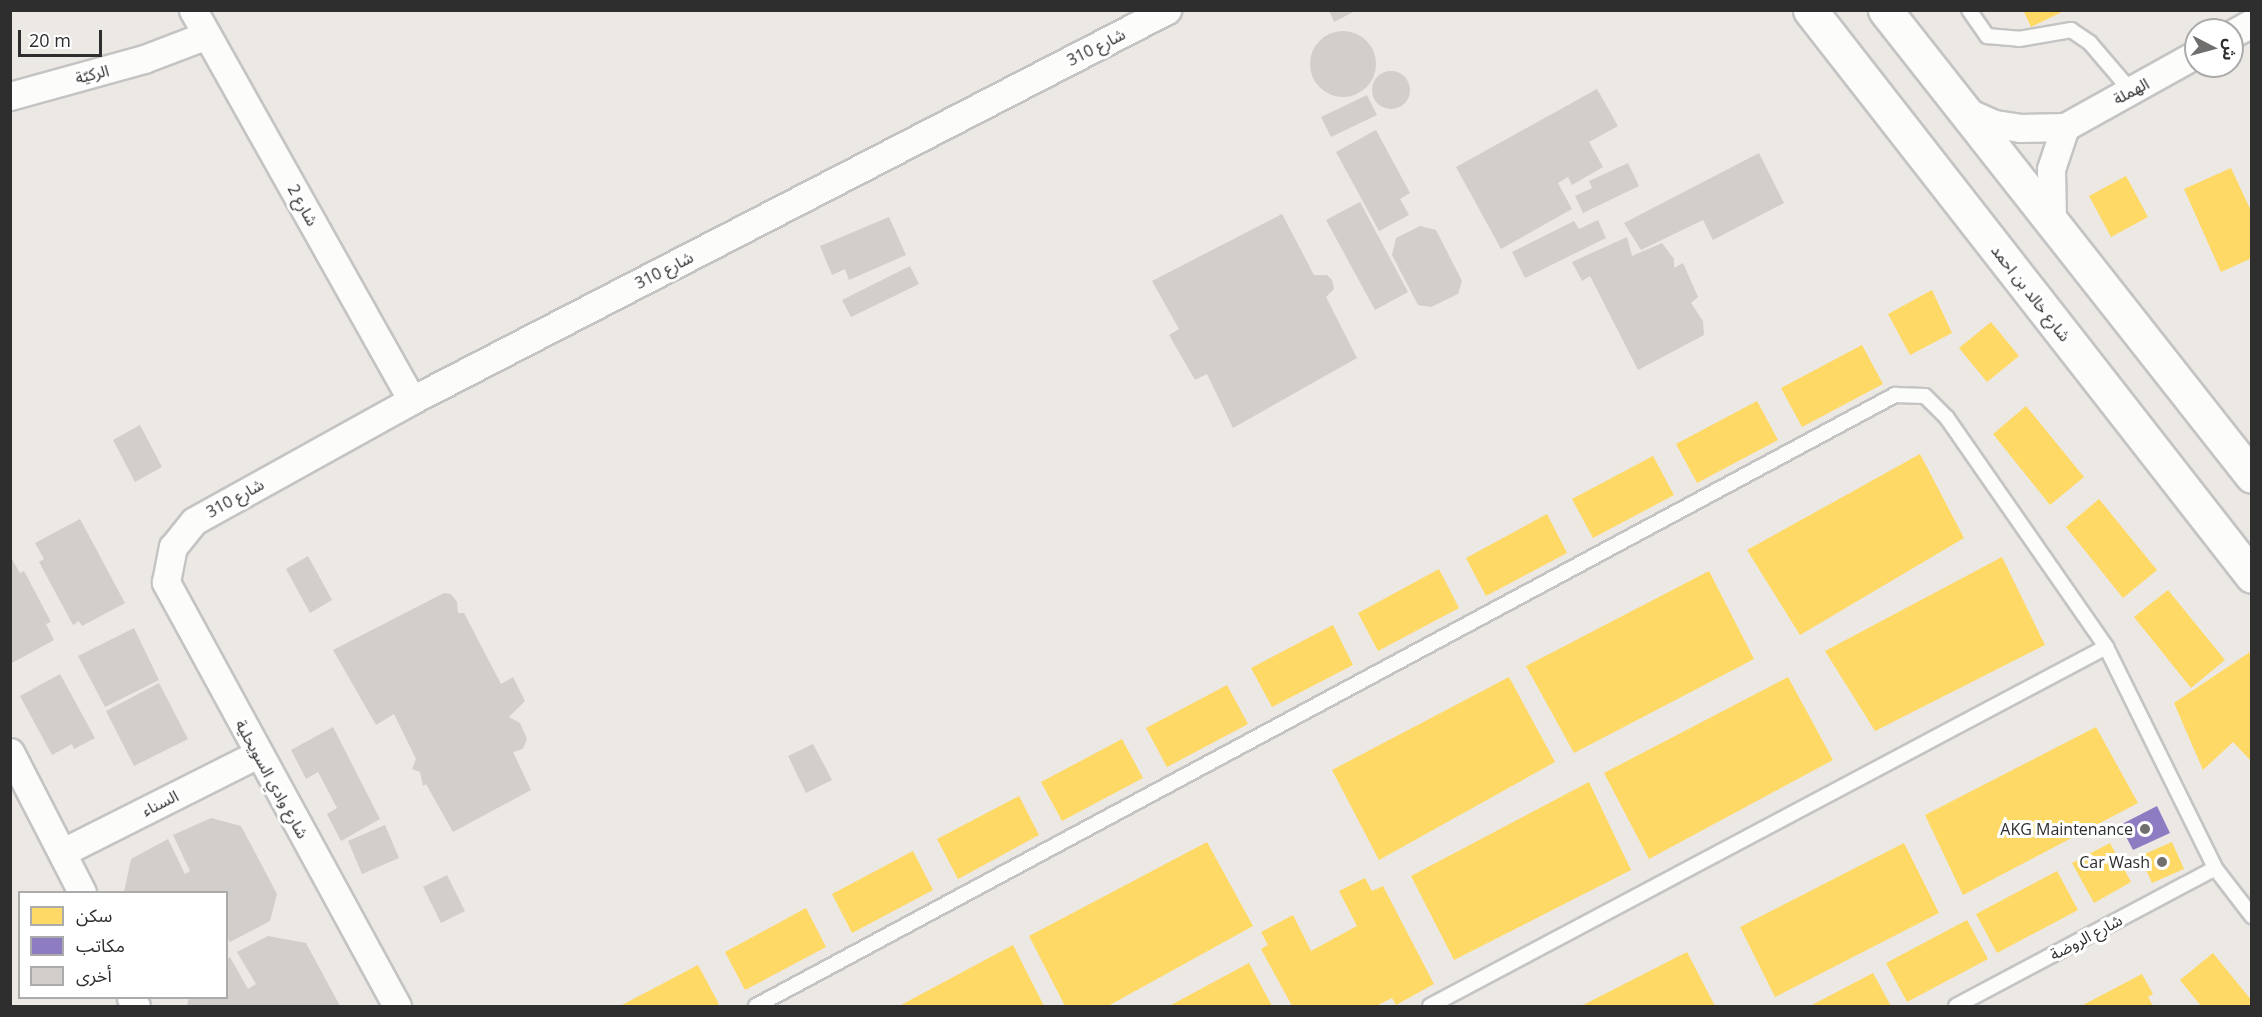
<!DOCTYPE html>
<meta charset="utf-8">
<style>
body{margin:0}
#map{position:relative;width:2262px;height:1017px;overflow:hidden;background:#ece8e4;font-family:"Open Sans","Noto Sans Arabic",sans-serif}
div>[style]{position:absolute}
[style*='--x']{left:calc(var(--x)*1px);top:calc(var(--y)*1px);width:calc(var(--w)*1px);rotate:calc(var(--a)*1deg)}
.homes>*{inset:0;background:#ffd966}
.offices>*{inset:0;background:#8e7cc3}
.building>*{inset:0;background:#d1cecb}
.round{border-radius:50%}
.roads{filter:drop-shadow(2px 0 #c5c4c5) drop-shadow(-2px 0 #c5c4c5) drop-shadow(0 2px #c5c4c5) drop-shadow(0 -2px #c5c4c5)}
.service>*{height:14px;margin:-7px;padding:0 7px;transform-origin:7px;border-radius:7px;background:#fcfcfb}
.minor>*{height:27px;margin:-13.5px;padding:0 13.5px;transform-origin:13.5px;border-radius:13.5px;background:#fcfcfb}
.secondary>*{height:33px;margin:-16.5px;padding:0 16.5px;transform-origin:16.5px;border-radius:16.5px;background:#fcfcfb}
.dots>*{width:16px;height:16px;translate:-50% -50%;box-sizing:border-box;border:3px solid #fff;border-radius:50%}
span{translate:-50% -50%;white-space:nowrap;text-align:center;line-height:1.15;-webkit-text-stroke:6px #fff;paint-order:stroke}
.street-label{font-size:16px;color:#2e2e2e}
.poi-label{font-size:16px;color:#2e2e2e}
.right{translate:-100% -50%;text-align:right}
.frame{position:absolute;inset:0;border:12px solid #2e2e2e;pointer-events:none}
.legend{position:absolute;left:18px;top:891px;width:210px;height:108px;box-sizing:border-box;background:#fff;border:2px solid #ababab;margin:0;padding:8px 10px;list-style:none;font-size:18px;color:#2e2e2e}
.legend li{display:flex;align-items:center;gap:12px;height:30px}
.legend b{width:30px;border:2px solid #ababab}
.north{position:absolute;left:2184px;top:18px;width:60px;height:60px;box-sizing:border-box;background:#fff;border:2px solid #ababab;border-radius:50%;rotate:96deg;font-size:16px;font-weight:700;line-height:24px;text-align:center;color:#2e2e2e}
.north::after{content:'';display:block;margin:auto;width:21px;height:27px;background:#706f6e;clip-path:polygon(50% 0,100% 100%,50% 72%,0 100%)}
.scale{position:absolute;left:18px;top:30px;width:84px;height:27px;box-sizing:border-box;border:3px solid #2e2e2e;border-top:0;padding-left:8px;font-size:18px;line-height:21px;white-space:nowrap;color:#2e2e2e;-webkit-text-stroke:4px #fff;paint-order:stroke}
</style>
<div id="map">
<div class="homes">
<div style="clip-path:polygon(2023px 10px,2066px 10px,2031px 27px)"></div>
<div style="clip-path:polygon(2231px 168px,2252px 213px,2252px 258px,2221px 272px,2184px 189px)"></div>
<div style="clip-path:polygon(2126px 176px,2148px 217px,2111px 237px,2089px 196px)"></div>
<div style="clip-path:polygon(1932px 290px,1952px 333px,1910px 355px,1888px 314px)"></div>
<div style="clip-path:polygon(1991px 322px,2019px 356px,1987px 382px,1959px 348px)"></div>
<div style="clip-path:polygon(1862px 345px,1883px 384px,1802px 427px,1781px 388px)"></div>
<div style="clip-path:polygon(1757px 401px,1778px 440px,1697px 483px,1676px 444px)"></div>
<div style="clip-path:polygon(2026px 406px,2084px 477px,2050px 505px,1993px 434px)"></div>
<div style="clip-path:polygon(1920px 454px,1964px 538px,1800px 635px,1747px 550px)"></div>
<div style="clip-path:polygon(1653px 456px,1674px 495px,1593px 538px,1572px 499px)"></div>
<div style="clip-path:polygon(2099px 499px,2157px 570px,2123px 598px,2066px 527px)"></div>
<div style="clip-path:polygon(1547px 514px,1567px 553px,1486px 596px,1466px 558px)"></div>
<div style="clip-path:polygon(2002px 557px,2045px 645px,1875px 731px,1825px 651px)"></div>
<div style="clip-path:polygon(1439px 569px,1459px 608px,1378px 651px,1358px 613px)"></div>
<div style="clip-path:polygon(1709px 571px,1754px 659px,1574px 753px,1526px 666px)"></div>
<div style="clip-path:polygon(2168px 590px,2225px 660px,2191px 688px,2134px 617px)"></div>
<div style="clip-path:polygon(1333px 625px,1353px 665px,1272px 707px,1251px 668px)"></div>
<div style="clip-path:polygon(2250px 652px,2252px 762px,2233px 742px,2203px 770px,2174px 703px)"></div>
<div style="clip-path:polygon(1509px 677px,1555px 762px,1379px 860px,1332px 770px)"></div>
<div style="clip-path:polygon(1788px 677px,1833px 760px,1649px 859px,1604px 773px)"></div>
<div style="clip-path:polygon(1227px 685px,1248px 724px,1167px 767px,1146px 728px)"></div>
<div style="clip-path:polygon(2096px 727px,2138px 803px,1963px 895px,1925px 815px)"></div>
<div style="clip-path:polygon(1122px 739px,1143px 778px,1062px 821px,1041px 782px)"></div>
<div style="clip-path:polygon(1589px 782px,1631px 870px,1454px 960px,1411px 876px)"></div>
<div style="clip-path:polygon(1019px 796px,1039px 835px,958px 879px,937px 839px)"></div>
<div style="clip-path:polygon(1207px 842px,1253px 926px,1108px 1006px,1065px 1006px,1029px 936px)"></div>
<div style="clip-path:polygon(2172px 842px,2184px 869px,2152px 883px,2140px 856px)"></div>
<div style="clip-path:polygon(1904px 843px,1939px 913px,1775px 997px,1740px 927px)"></div>
<div style="clip-path:polygon(2110px 843px,2131px 882px,2094px 903px,2072px 863px)"></div>
<div style="clip-path:polygon(913px 851px,933px 890px,852px 933px,832px 894px)"></div>
<div style="clip-path:polygon(2057px 871px,2078px 910px,1997px 953px,1976px 914px)"></div>
<div style="clip-path:polygon(1365px 878px,1372px 891px,1383px 886px,1434px 984px,1396px 1005px,1392px 998px,1376px 1006px,1292px 1006px,1261px 949px,1268px 945px,1261px 932px,1293px 915px,1311px 951px,1357px 926px,1339px 891px)"></div>
<div style="clip-path:polygon(806px 908px,826px 947px,745px 990px,725px 952px)"></div>
<div style="clip-path:polygon(1967px 920px,1988px 959px,1907px 1002px,1886px 963px)"></div>
<div style="clip-path:polygon(1013px 945px,1044px 1006px,899px 1006px)"></div>
<div style="clip-path:polygon(1687px 952px,1715px 1006px,1581px 1006px)"></div>
<div style="clip-path:polygon(2213px 953px,2252px 1001px,2252px 1006px,2201px 1006px,2180px 980px)"></div>
<div style="clip-path:polygon(1249px 963px,1272px 1006px,1169px 1006px)"></div>
<div style="clip-path:polygon(698px 965px,719px 1004px,714px 1006px,620px 1006px)"></div>
<div style="clip-path:polygon(1873px 973px,1891px 1006px,1810px 1006px)"></div>
<div style="clip-path:polygon(2142px 974px,2153px 994px,2148px 997px,2153px 1006px,2081px 1006px)"></div>
</div>
<div class="offices">
<div style="clip-path:polygon(2157px 806px,2170px 833px,2133px 850px,2120px 825px)"></div>
</div>
<div class="building">
<div style="clip-path:polygon(1329px 10px,1357px 10px,1334px 22px)"></div>
<div class="round" style="left:1310px;top:31px;width:66px;height:66px"></div>
<div class="round" style="left:1372px;top:71px;width:38px;height:38px"></div>
<div style="clip-path:polygon(1597px 89px,1618px 126px,1589px 142px,1603px 167px,1572px 185px,1568px 177px,1558px 183px,1572px 209px,1501px 249px,1456px 167px)"></div>
<div style="clip-path:polygon(1367px 95px,1377px 115px,1331px 137px,1321px 117px)"></div>
<div style="clip-path:polygon(1376px 130px,1410px 193px,1400px 199px,1409px 215px,1379px 231px,1336px 152px)"></div>
<div style="clip-path:polygon(1759px 153px,1784px 203px,1713px 240px,1703px 220px,1641px 250px,1624px 223px)"></div>
<div style="clip-path:polygon(1628px 163px,1639px 186px,1583px 213px,1575px 196px,1592px 188px,1589px 181px)"></div>
<div style="clip-path:polygon(1360px 202px,1408px 292px,1375px 310px,1326px 220px)"></div>
<div style="clip-path:polygon(1282px 214px,1314px 275px,1327px 275px,1332px 280px,1334px 289px,1326px 297px,1357px 358px,1233px 428px,1207px 374px,1195px 380px,1169px 335px,1179px 329px,1152px 281px)"></div>
<div style="clip-path:polygon(889px 217px,906px 255px,849px 280px,845px 269px,832px 275px,820px 246px)"></div>
<div style="clip-path:polygon(1598px 220px,1606px 238px,1525px 278px,1512px 252px,1574px 221px,1579px 229px)"></div>
<div style="clip-path:polygon(1420px 226px,1436px 230px,1462px 281px,1458px 294px,1431px 307px,1418px 305px,1392px 255px,1396px 238px)"></div>
<div style="clip-path:polygon(1627px 237px,1632px 256px,1662px 243px,1674px 259px,1674px 268px,1683px 263px,1698px 297px,1691px 303px,1703px 321px,1704px 335px,1638px 370px,1590px 276px,1582px 281px,1572px 262px)"></div>
<div style="clip-path:polygon(910px 266px,919px 284px,851px 317px,842px 300px)"></div>
<div style="clip-path:polygon(140px 425px,162px 467px,135px 482px,113px 440px)"></div>
<div style="clip-path:polygon(80px 519px,125px 603px,82px 626px,79px 621px,73px 625px,39px 562px,44px 559px,35px 543px)"></div>
<div style="clip-path:polygon(10px 556px,20px 573px,24px 571px,51px 622px,46px 624px,54px 640px,12px 663px)"></div>
<div style="clip-path:polygon(308px 556px,332px 600px,310px 613px,286px 569px)"></div>
<div style="clip-path:polygon(444px 593px,451px 594px,457px 602px,458px 613px,464px 613px,501px 684px,513px 677px,525px 701px,509px 717px,520px 723px,527px 739px,523px 749px,513px 752px,531px 790px,453px 832px,426px 784px,423px 786px,420px 772px,412px 769px,416px 759px,394px 714px,376px 725px,333px 650px)"></div>
<div style="clip-path:polygon(134px 628px,159px 680px,105px 707px,78px 656px)"></div>
<div style="clip-path:polygon(60px 674px,95px 738px,74px 749px,72px 744px,52px 755px,20px 696px)"></div>
<div style="clip-path:polygon(159px 683px,188px 739px,134px 766px,106px 711px)"></div>
<div style="clip-path:polygon(333px 727px,380px 819px,341px 841px,327px 814px,337px 808px,318px 772px,306px 779px,291px 750px)"></div>
<div style="clip-path:polygon(813px 744px,832px 780px,806px 793px,788px 756px)"></div>
<div style="clip-path:polygon(211px 818px,241px 826px,277px 894px,270px 921px,230px 942px,226px 935px,226px 892px,124px 892px,131px 859px,168px 839px,185px 874px,190px 871px,173px 835px)"></div>
<div style="clip-path:polygon(385px 825px,399px 858px,362px 874px,348px 841px)"></div>
<div style="clip-path:polygon(447px 875px,465px 911px,441px 923px,423px 887px)"></div>
<div style="clip-path:polygon(268px 936px,306px 943px,340px 1006px,187px 1006px,189px 998px,226px 998px,226px 959px,230px 957px,248px 989px,256px 984px,237px 952px)"></div>
</div>
<div class="roads">
<div class="service">
<div style="--x:1969;--y:10;--w:32;--a:55"></div>
<div style="--x:1987;--y:36;--w:32;--a:5"></div>
<div style="--x:2019;--y:39;--w:53;--a:-9.8"></div>
<div style="--x:2071;--y:30;--w:23;--a:34"></div>
<div style="--x:2090;--y:43;--w:63;--a:49.5"></div>
<div style="--x:756;--y:1006;--w:1293;--a:-28.21"></div>
<div style="--x:1895;--y:395;--w:30;--a:2"></div>
<div style="--x:1925;--y:396;--w:31;--a:45"></div>
<div style="--x:1947;--y:418;--w:279;--a:55.2"></div>
<div style="--x:2106;--y:647;--w:246;--a:63.7"></div>
<div style="--x:2215;--y:868;--w:61;--a:52.4"></div>
<div style="--x:1430;--y:1006;--w:765;--a:-27.97"></div>
<div style="--x:1956;--y:1006;--w:293;--a:-28"></div>
</div>
<div class="minor">
<div style="--x:193;--y:10;--w:447;--a:60.7"></div>
<div style="--x:2232;--y:34;--w:23;--a:-29"></div>
<div style="--x:10;--y:96;--w:139;--a:-15.4"></div>
<div style="--x:144;--y:59;--w:67;--a:-20.9"></div>
<div style="--x:1963;--y:110;--w:35;--a:24"></div>
<div style="--x:1995;--y:124;--w:25;--a:9"></div>
<div style="--x:2020;--y:128;--w:45;--a:-1.3"></div>
<div style="--x:2065;--y:127;--w:150;--a:-29.1"></div>
<div style="--x:2052;--y:221;--w:52;--a:-91.1"></div>
<div style="--x:2051;--y:169;--w:44;--a:-71.6"></div>
<div style="--x:10;--y:752;--w:157;--a:62.8"></div>
<div style="--x:63;--y:852;--w:218;--a:-26.7"></div>
<div style="--x:131;--y:998;--w:9;--a:58"></div>
<div style="--x:397;--y:1006;--w:483;--a:-118.6"></div>
<div style="--x:166;--y:582;--w:36;--a:-79"></div>
<div style="--x:173;--y:547;--w:33;--a:-51"></div>
<div style="--x:194;--y:521;--w:249;--a:-29"></div>
<div style="--x:412;--y:400;--w:850;--a:-27.32"></div>
</div>
<div class="secondary">
<div style="--x:1810;--y:10;--w:718;--a:52.01"></div>
<div style="--x:1885;--y:10;--w:593;--a:51.78"></div>
</div>
</div>
<div class="dots">
<div style="left:2145px;top:829px;background:#706f6e"></div>
<div style="left:2162px;top:862px;background:#706f6e"></div>
</div>
<div class="street-label">
<span style="left:1096px;top:47px;rotate:-27deg">شارع 310</span>
<span style="left:92px;top:74px;rotate:-15deg">الركيّة</span>
<span style="left:2131px;top:91px;rotate:-29deg">الهملة</span>
<span style="left:303px;top:205px;rotate:61deg">شارع 2</span>
<span style="left:664px;top:270px;rotate:-27deg">شارع 310</span>
<span style="left:2031px;top:293px;rotate:52deg">شارع خالد بن احمد</span>
<span style="left:235px;top:498px;rotate:-29deg">شارع 310</span>
<span style="left:272px;top:779px;rotate:61deg">شارع وادي السويحلية</span>
<span style="left:160px;top:803px;rotate:-27deg">السناء</span>
<span style="left:2086px;top:937px;rotate:-28deg">شارع الروضة</span>
</div>
<div class="poi-label">
<span class="right" style="left:2133px;top:829px">AKG Maintenance</span>
<span class="right" style="left:2150px;top:862px">Car Wash</span>
</div>
<div class="frame"></div>
<ul class="legend">
<li><b style="height:16px;background:#ffd966"></b>سكن</li>
<li><b style="height:16px;background:#8e7cc3"></b>مكاتب</li>
<li><b style="height:16px;background:#d1cecb"></b>أخرى</li>
</ul>
<div class="north">ش</div>
<div class="scale">20 m</div>
</div>
